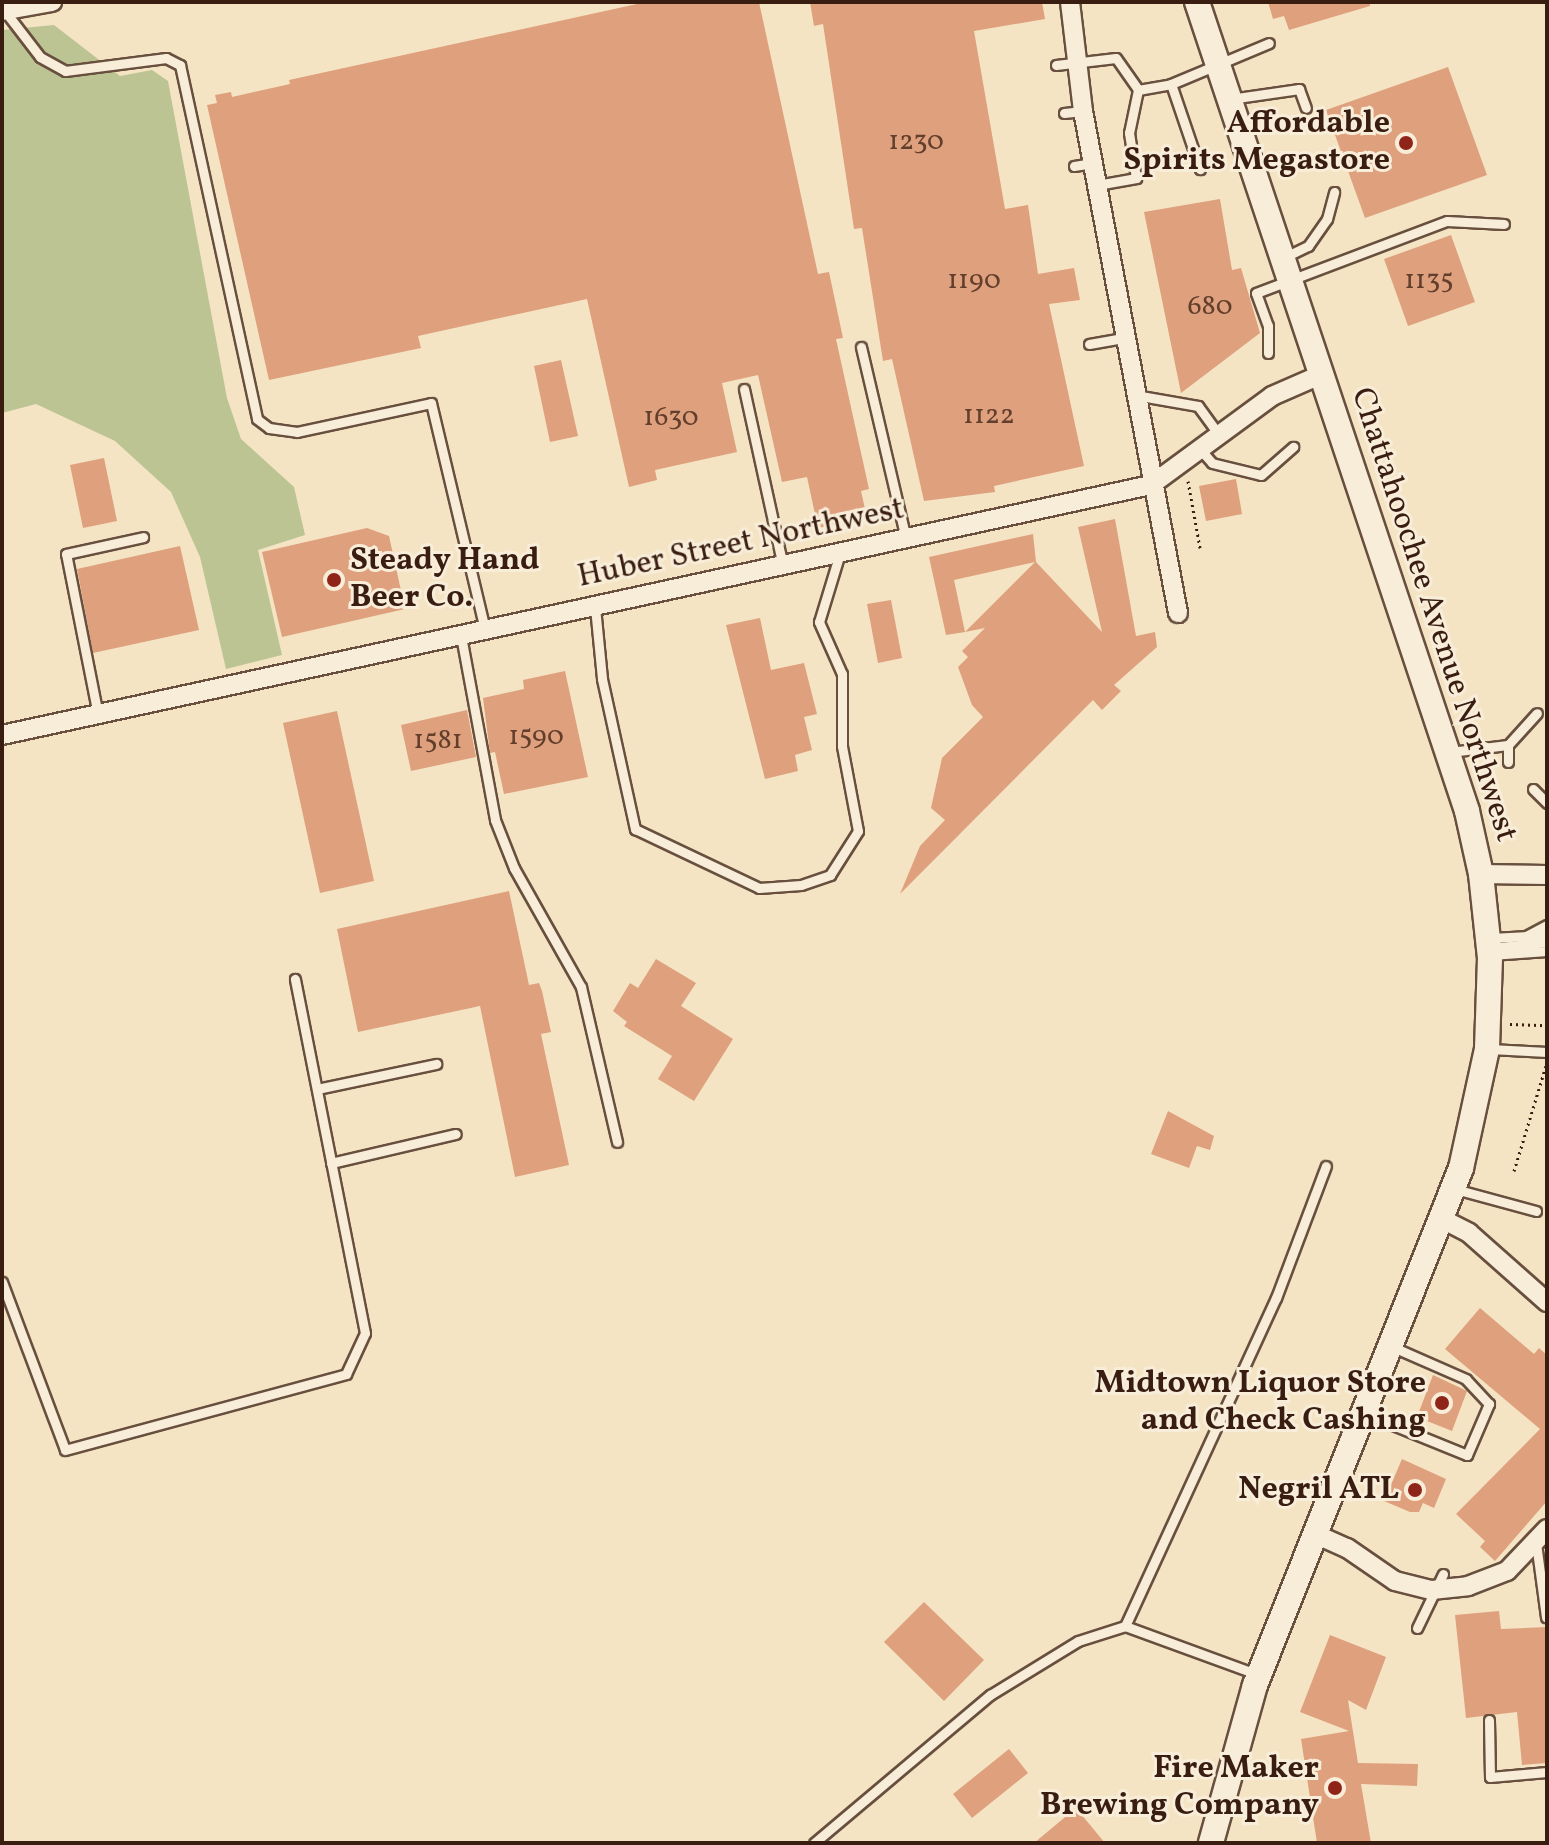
<!DOCTYPE html>
<style>
body{margin:0}
#map{position:relative;width:1549px;height:1845px;overflow:hidden;background:#f4e4c4;font-family:Vollkorn,serif}
div>[style]{position:absolute}
[style*='--x']{left:calc(var(--x)*1px);top:calc(var(--y)*1px);width:calc(var(--w)*1px);rotate:calc(var(--a)*1deg)}
.green>*{inset:0;background:#bdc493}
.building>*{inset:0;background:#dfa07d}
.path>*{height:3px;margin-top:-1.5px;transform-origin:0;background:repeating-linear-gradient(90deg,#391d11 0 2px,transparent 0 6px)}
.roads{filter:drop-shadow(2px 0 #684f3e) drop-shadow(-2px 0 #684f3e) drop-shadow(0 2px #684f3e) drop-shadow(0 -2px #684f3e)}
.lane>*{height:9px;margin:-4.5px;padding:0 4.5px;transform-origin:4.5px;border-radius:4.5px;background:#f8edd9}
.street>*{height:18px;margin:-9px;padding:0 9px;transform-origin:9px;border-radius:9px;background:#f8edd9}
.secondary>*{height:24px;margin:-12px;padding:0 12px;transform-origin:12px;border-radius:12px;background:#f8edd9}
.dots>*{width:22px;height:22px;translate:-50% -50%;box-sizing:border-box;border:4px solid #f8edd9;border-radius:50%}
span{translate:-50% -50%;white-space:nowrap;text-align:center;line-height:1.15;-webkit-text-stroke:6px #f8edd9;paint-order:stroke}
.number-label{font-size:28px;color:#623e2c}
.number-label span{-webkit-text-stroke-width:0}
.poi-label{font-size:32px;color:#391d11;font-weight:700}
.right{translate:-100% -50%;text-align:right}
.left{translate:0 -50%;text-align:left}
.street-label{font-size:32px;color:#391d11}
.frame{position:absolute;inset:0;border:4px solid #391d11;pointer-events:none}
</style>
<div id="map">
<div class="green">
<div style="clip-path:polygon(54px 25px,120px 76px,152px 70px,168px 81px,227px 398px,241px 439px,294px 487px,305px 535px,258px 550px,282px 655px,226px 669px,200px 557px,171px 492px,115px 441px,36px 404px,2px 413px,2px 30px)"></div>
</div>
<div class="building">
<div style="clip-path:polygon(646px 2px,759px 2px,818px 274px,829px 272px,843px 338px,836px 339px,869px 489px,861px 491px,867px 518px,818px 528px,807px 477px,782px 482px,758px 375px,722px 383px,737px 452px,655px 470px,657px 480px,629px 487px,587px 299px,418px 336px,421px 348px,269px 380px,207px 105px,217px 103px,215px 95px,231px 92px,232px 97px,290px 84px,289px 80px)"></div>
<div style="clip-path:polygon(810px 2px,1042px 2px,1045px 19px,974px 31px,1005px 209px,1028px 205px,1038px 274px,1074px 268px,1080px 300px,1049px 304px,1084px 466px,994px 486px,995px 492px,924px 501px,892px 359px,883px 361px,862px 228px,854px 229px,823px 24px,814px 26px)"></div>
<div style="clip-path:polygon(1268px 2px,1370px 2px,1370px 6px,1289px 30px,1284px 16px,1273px 19px)"></div>
<div style="clip-path:polygon(1448px 67px,1487px 175px,1365px 218px,1326px 110px)"></div>
<div style="clip-path:polygon(1220px 199px,1232px 270px,1241px 268px,1260px 333px,1181px 393px,1144px 212px)"></div>
<div style="clip-path:polygon(1451px 235px,1475px 302px,1408px 326px,1384px 259px)"></div>
<div style="clip-path:polygon(561px 360px,578px 436px,550px 442px,534px 366px)"></div>
<div style="clip-path:polygon(104px 458px,117px 521px,83px 528px,70px 465px)"></div>
<div style="clip-path:polygon(1236px 479px,1242px 514px,1206px 521px,1199px 486px)"></div>
<div style="clip-path:polygon(1115px 519px,1136px 636px,1155px 632px,1157px 647px,1114px 685px,1121px 691px,1102px 710px,1093px 700px,900px 894px,920px 846px,945px 820px,931px 808px,942px 758px,983px 717px,972px 705px,958px 667px,968px 657px,962px 651px,985px 628px,965px 632px,1035px 562px,954px 580px,965px 632px,946px 635px,929px 557px,1033px 534px,1036px 562px,1102px 632px,1078px 527px)"></div>
<div style="clip-path:polygon(367px 528px,389px 536px,405px 609px,282px 637px,262px 552px)"></div>
<div style="clip-path:polygon(180px 546px,199px 630px,93px 653px,77px 569px)"></div>
<div style="clip-path:polygon(891px 600px,902px 658px,878px 663px,867px 604px)"></div>
<div style="clip-path:polygon(760px 618px,771px 670px,804px 663px,817px 714px,804px 717px,812px 750px,795px 755px,798px 771px,765px 779px,726px 625px)"></div>
<div style="clip-path:polygon(565px 671px,588px 777px,504px 794px,495px 752px,490px 753px,483px 698px,524px 689px,523px 680px)"></div>
<div style="clip-path:polygon(467px 710px,476px 757px,411px 771px,401px 725px)"></div>
<div style="clip-path:polygon(337px 711px,374px 881px,320px 893px,283px 723px)"></div>
<div style="clip-path:polygon(509px 891px,529px 985px,539px 983px,542px 991px,551px 1032px,541px 1034px,569px 1165px,515px 1177px,480px 1006px,358px 1032px,337px 929px)"></div>
<div style="clip-path:polygon(656px 959px,696px 983px,681px 1006px,733px 1039px,694px 1101px,658px 1079px,672px 1056px,624px 1026px,627px 1022px,613px 1011px,630px 983px,638px 988px)"></div>
<div style="clip-path:polygon(1168px 1111px,1214px 1136px,1210px 1150px,1197px 1146px,1189px 1168px,1151px 1154px)"></div>
<div style="clip-path:polygon(1480px 1308px,1534px 1354px,1539px 1348px,1547px 1355px,1547px 1501px,1495px 1561px,1480px 1547px,1485px 1541px,1456px 1514px,1540px 1429px,1445px 1349px)"></div>
<div style="clip-path:polygon(1433px 1375px,1467px 1391px,1452px 1431px,1417px 1417px)"></div>
<div style="clip-path:polygon(1402px 1459px,1446px 1479px,1434px 1508px,1423px 1503px,1419px 1512px,1410px 1512px,1384px 1501px)"></div>
<div style="clip-path:polygon(924px 1602px,984px 1660px,944px 1701px,884px 1642px)"></div>
<div style="clip-path:polygon(1499px 1611px,1501px 1629px,1547px 1627px,1547px 1763px,1522px 1765px,1517px 1712px,1466px 1718px,1455px 1615px)"></div>
<div style="clip-path:polygon(1330px 1635px,1386px 1657px,1366px 1710px,1348px 1700px,1358px 1763px,1418px 1764px,1417px 1786px,1361px 1784px,1371px 1843px,1317px 1843px,1301px 1739px,1349px 1731px,1300px 1712px)"></div>
<div style="clip-path:polygon(1009px 1749px,1028px 1773px,972px 1818px,953px 1794px)"></div>
<div style="clip-path:polygon(1076px 1808px,1105px 1843px,1034px 1843px)"></div>
</div>
<div class="path">
<div style="--x:1188;--y:481;--w:68;--a:79.8"></div>
<div style="--x:1510;--y:1024;--w:37;--a:2"></div>
<div style="--x:1514;--y:1171;--w:110;--a:-73.1"></div>
</div>
<div class="roads">
<div class="lane">
<div style="--x:4;--y:10;--w:59;--a:52.5"></div>
<div style="--x:40;--y:57;--w:29;--a:29"></div>
<div style="--x:65;--y:71;--w:102;--a:-7.3"></div>
<div style="--x:166;--y:58;--w:16;--a:27"></div>
<div style="--x:180;--y:65;--w:362;--a:77.7"></div>
<div style="--x:257;--y:419;--w:15;--a:37"></div>
<div style="--x:269;--y:428;--w:28;--a:8"></div>
<div style="--x:297;--y:432;--w:137;--a:-12.2"></div>
<div style="--x:431;--y:403;--w:233;--a:76.6"></div>
<div style="--x:1056;--y:65;--w:60;--a:-6.7"></div>
<div style="--x:1116;--y:58;--w:39;--a:55"></div>
<div style="--x:1138;--y:90;--w:34;--a:-10"></div>
<div style="--x:1171;--y:84;--w:106;--a:-22.7"></div>
<div style="--x:1171;--y:84;--w:90;--a:71.2"></div>
<div style="--x:1230;--y:99;--w:70;--a:-8.2"></div>
<div style="--x:1299;--y:89;--w:20;--a:70"></div>
<div style="--x:1064;--y:113;--w:19;--a:-6"></div>
<div style="--x:1074;--y:166;--w:19;--a:-9"></div>
<div style="--x:1097;--y:185;--w:40;--a:-10"></div>
<div style="--x:1136;--y:178;--w:46;--a:-98.8"></div>
<div style="--x:1129;--y:133;--w:44;--a:-78.2"></div>
<div style="--x:1283;--y:258;--w:28;--a:-26"></div>
<div style="--x:1308;--y:246;--w:33;--a:-55"></div>
<div style="--x:1327;--y:219;--w:28;--a:-75"></div>
<div style="--x:1089;--y:344;--w:36;--a:-10"></div>
<div style="--x:861;--y:347;--w:197;--a:76.8"></div>
<div style="--x:1268;--y:353;--w:27;--a:-90"></div>
<div style="--x:1268;--y:326;--w:35;--a:-110"></div>
<div style="--x:1256;--y:293;--w:204;--a:-20.7"></div>
<div style="--x:1447;--y:221;--w:57;--a:3"></div>
<div style="--x:744;--y:389;--w:181;--a:77.6"></div>
<div style="--x:1135;--y:395;--w:64;--a:9.9"></div>
<div style="--x:1198;--y:406;--w:36;--a:54"></div>
<div style="--x:1200;--y:449;--w:18;--a:49"></div>
<div style="--x:1212;--y:463;--w:50;--a:13.8"></div>
<div style="--x:1261;--y:475;--w:43;--a:-41.2"></div>
<div style="--x:595;--y:607;--w:72;--a:84.4"></div>
<div style="--x:602;--y:679;--w:154;--a:77.6"></div>
<div style="--x:635;--y:829;--w:137;--a:25.4"></div>
<div style="--x:759;--y:888;--w:42;--a:-4.1"></div>
<div style="--x:801;--y:885;--w:31;--a:-19"></div>
<div style="--x:830;--y:875;--w:52;--a:-57.5"></div>
<div style="--x:858;--y:831;--w:86;--a:-100.7"></div>
<div style="--x:842;--y:746;--w:72;--a:-90"></div>
<div style="--x:842;--y:674;--w:57;--a:-113.9"></div>
<div style="--x:819;--y:622;--w:72;--a:-73.1"></div>
<div style="--x:461;--y:636;--w:187;--a:79.5"></div>
<div style="--x:495;--y:820;--w:52;--a:68.4"></div>
<div style="--x:514;--y:868;--w:137;--a:60.6"></div>
<div style="--x:581;--y:987;--w:159;--a:76.9"></div>
<div style="--x:98;--y:715;--w:164;--a:-101.2"></div>
<div style="--x:66;--y:554;--w:79;--a:-12.4"></div>
<div style="--x:1508;--y:745;--w:17;--a:90"></div>
<div style="--x:1450;--y:752;--w:58;--a:-6.9"></div>
<div style="--x:1508;--y:745;--w:43;--a:-47.8"></div>
<div style="--x:1533;--y:789;--w:20;--a:45"></div>
<div style="--x:1526;--y:936;--w:24;--a:-28"></div>
<div style="--x:1491;--y:938;--w:56;--a:-3.1"></div>
<div style="--x:1491;--y:948;--w:56;--a:-6.1"></div>
<div style="--x:1491;--y:955;--w:56;--a:-4.1"></div>
<div style="--x:1490;--y:1049;--w:57;--a:3"></div>
<div style="--x:317;--y:1089;--w:122;--a:-11.9"></div>
<div style="--x:331;--y:1163;--w:128;--a:-13.1"></div>
<div style="--x:1455;--y:1189;--w:84;--a:15.2"></div>
<div style="--x:2;--y:1282;--w:179;--a:69.4"></div>
<div style="--x:65;--y:1450;--w:291;--a:-15.1"></div>
<div style="--x:346;--y:1374;--w:45;--a:-65.1"></div>
<div style="--x:365;--y:1333;--w:361;--a:-101.2"></div>
<div style="--x:1366;--y:1414;--w:109;--a:22.1"></div>
<div style="--x:1467;--y:1455;--w:56;--a:-66.7"></div>
<div style="--x:1489;--y:1404;--w:34;--a:-133"></div>
<div style="--x:1466;--y:1379;--w:82;--a:-156.3"></div>
<div style="--x:1536;--y:1543;--w:75;--a:82.3"></div>
<div style="--x:1125;--y:1626;--w:361;--a:-65.3"></div>
<div style="--x:1276;--y:1298;--w:141;--a:-69.3"></div>
<div style="--x:1417;--y:1628;--w:60;--a:-64.3"></div>
<div style="--x:1489;--y:1720;--w:57;--a:89"></div>
<div style="--x:1490;--y:1777;--w:57;--a:-5"></div>
<div style="--x:814;--y:1843;--w:230;--a:-40.1"></div>
<div style="--x:990;--y:1695;--w:103;--a:-31.5"></div>
<div style="--x:1078;--y:1641;--w:49;--a:-17.7"></div>
<div style="--x:1125;--y:1626;--w:143;--a:20.1"></div>
</div>
<div class="street">
<div style="--x:1070;--y:2;--w:110;--a:83.2"></div>
<div style="--x:1083;--y:111;--w:511;--a:79.28"></div>
<div style="--x:2;--y:11;--w:51;--a:-10.2"></div>
<div style="--x:2;--y:735;--w:1176;--a:-12.28"></div>
<div style="--x:1151;--y:485;--w:150;--a:-36.3"></div>
<div style="--x:1272;--y:396;--w:55;--a:-23.7"></div>
<div style="--x:1481;--y:874;--w:66;--a:0.9"></div>
<div style="--x:1442;--y:1219;--w:30;--a:27"></div>
<div style="--x:1469;--y:1233;--w:104;--a:41.5"></div>
<div style="--x:1315;--y:1534;--w:35;--a:24"></div>
<div style="--x:1347;--y:1548;--w:58;--a:34.5"></div>
<div style="--x:1395;--y:1581;--w:38;--a:14"></div>
<div style="--x:1432;--y:1590;--w:36;--a:-6"></div>
<div style="--x:1468;--y:1586;--w:42;--a:-21"></div>
<div style="--x:1507;--y:1571;--w:58;--a:-46.4"></div>
</div>
<div class="secondary">
<div style="--x:1197;--y:2;--w:853;--a:71.54"></div>
<div style="--x:1467;--y:811;--w:65;--a:77.5"></div>
<div style="--x:1481;--y:874;--w:84;--a:83.9"></div>
<div style="--x:1490;--y:958;--w:91;--a:91.9"></div>
<div style="--x:1487;--y:1049;--w:122;--a:102.3"></div>
<div style="--x:1461;--y:1168;--w:557;--a:111.72"></div>
<div style="--x:1255;--y:1685;--w:164;--a:105.6"></div>
</div>
</div>
<div class="dots">
<div style="left:1406px;top:143px;background:#8f2418"></div>
<div style="left:334px;top:580px;background:#8f2418"></div>
<div style="left:1442px;top:1403px;background:#8f2418"></div>
<div style="left:1415px;top:1490px;background:#8f2418"></div>
<div style="left:1335px;top:1788px;background:#8f2418"></div>
</div>
<div class="number-label">
<span style="left:916px;top:142px">1230</span>
<span style="left:974px;top:281px">1190</span>
<span style="left:1429px;top:281px">1135</span>
<span style="left:1210px;top:307px">680</span>
<span style="left:989px;top:416px">1122</span>
<span style="left:671px;top:418px">1630</span>
<span style="left:536px;top:737px">1590</span>
<span style="left:438px;top:741px">1581</span>
</div>
<div class="poi-label">
<span class="right" style="left:1390px;top:143px">Affordable<br>Spirits Megastore</span>
<span class="left" style="left:350px;top:580px">Steady Hand<br>Beer Co.</span>
<span class="right" style="left:1426px;top:1403px">Midtown Liquor Store<br>and Check Cashing</span>
<span class="right" style="left:1399px;top:1490px">Negril ATL</span>
<span class="right" style="left:1319px;top:1788px">Fire Maker<br>Brewing Company</span>
</div>
<div class="street-label">
<span style="left:741px;top:544px;rotate:-12deg">Huber Street Northwest</span>
<span style="left:1433px;top:615px;rotate:72deg">Chattahoochee Avenue Northwest</span>
</div>
<div class="frame"></div>
</div>
